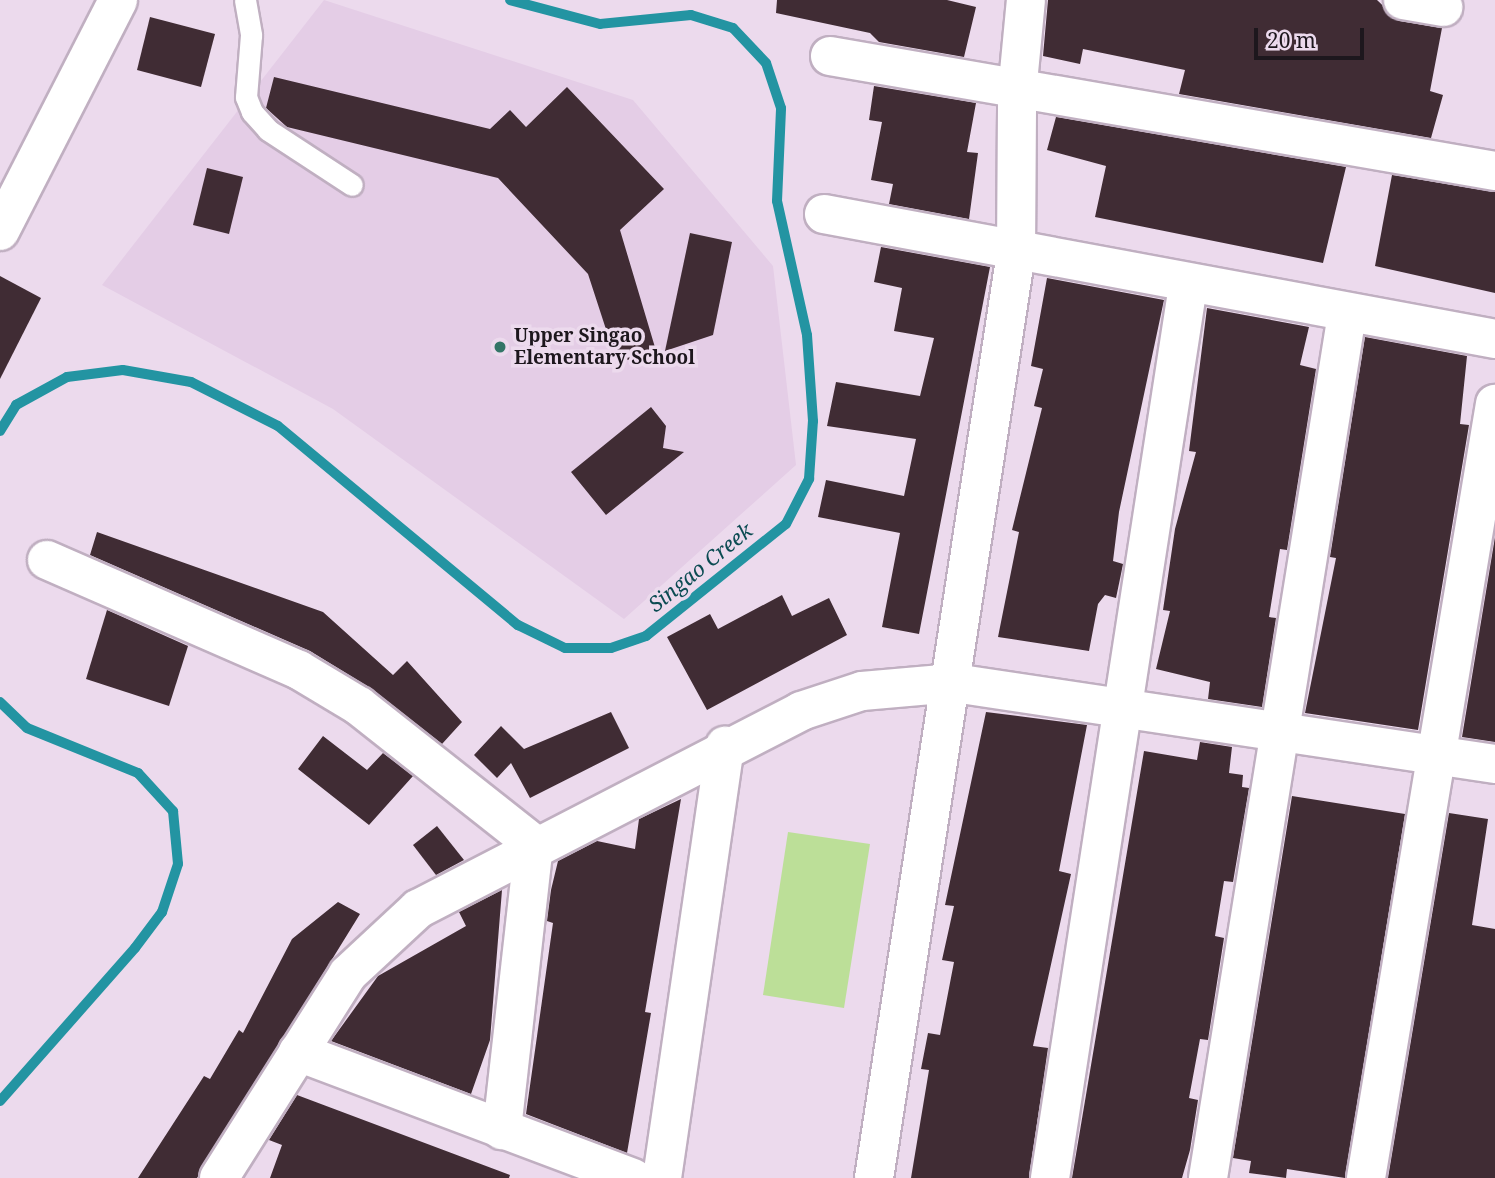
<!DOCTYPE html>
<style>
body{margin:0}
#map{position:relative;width:1495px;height:1178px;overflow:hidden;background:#ecdaed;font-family:"Noto Serif",serif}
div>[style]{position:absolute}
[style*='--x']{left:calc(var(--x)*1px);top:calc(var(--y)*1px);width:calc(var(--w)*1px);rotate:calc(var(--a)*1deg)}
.built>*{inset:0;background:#e4cde6}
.green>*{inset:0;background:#bcdf98}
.stream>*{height:10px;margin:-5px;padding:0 5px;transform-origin:5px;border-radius:5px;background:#2394a2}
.building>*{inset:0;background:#402c34}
.roads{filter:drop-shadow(2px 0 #c0afc1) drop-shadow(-2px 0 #c0afc1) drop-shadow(0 2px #c0afc1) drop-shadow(0 -2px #c0afc1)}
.lane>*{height:21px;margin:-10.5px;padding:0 10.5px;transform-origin:10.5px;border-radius:10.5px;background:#fff}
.street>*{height:38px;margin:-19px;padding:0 19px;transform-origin:19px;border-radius:19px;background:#fff}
.dots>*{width:19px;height:19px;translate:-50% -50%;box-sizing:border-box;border:4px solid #ecdaed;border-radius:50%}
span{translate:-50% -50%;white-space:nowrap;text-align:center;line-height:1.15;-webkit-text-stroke:7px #ecdaed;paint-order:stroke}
.poi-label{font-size:19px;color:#1d171d;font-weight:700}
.left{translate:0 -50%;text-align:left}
.water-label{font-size:21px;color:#0b4b52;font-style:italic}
.scale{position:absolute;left:1254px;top:28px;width:110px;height:32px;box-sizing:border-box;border:4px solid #1d171d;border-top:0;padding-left:9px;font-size:21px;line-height:24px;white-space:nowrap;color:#1d171d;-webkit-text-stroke:5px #ecdaed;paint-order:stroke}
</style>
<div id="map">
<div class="built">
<div style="clip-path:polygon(324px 0,633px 100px,773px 266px,796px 465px,624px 619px,333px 409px,102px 285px)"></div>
</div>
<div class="green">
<div style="clip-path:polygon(788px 832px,870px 844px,844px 1008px,763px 995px)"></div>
</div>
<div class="stream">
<div style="--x:0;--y:431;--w:31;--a:-58"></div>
<div style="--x:16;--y:405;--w:58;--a:-28.8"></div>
<div style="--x:67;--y:377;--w:56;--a:-7.1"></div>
<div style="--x:123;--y:370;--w:69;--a:10"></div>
<div style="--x:191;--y:382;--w:97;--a:26.8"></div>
<div style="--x:278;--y:426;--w:312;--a:39.7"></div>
<div style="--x:518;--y:625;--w:52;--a:26.1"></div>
<div style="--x:565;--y:648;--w:46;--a:0"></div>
<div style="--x:611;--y:648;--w:37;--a:-19"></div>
<div style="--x:646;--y:636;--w:179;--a:-38.7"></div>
<div style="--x:786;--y:524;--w:51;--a:-62.9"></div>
<div style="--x:809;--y:479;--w:58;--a:-86.1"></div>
<div style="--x:813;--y:421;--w:86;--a:-94"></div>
<div style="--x:807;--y:335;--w:137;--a:-102.6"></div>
<div style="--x:777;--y:201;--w:93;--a:-87.5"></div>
<div style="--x:781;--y:108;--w:47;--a:-108.4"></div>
<div style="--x:766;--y:63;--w:48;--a:-133.3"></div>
<div style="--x:733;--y:28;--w:44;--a:-162.8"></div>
<div style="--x:691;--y:15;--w:91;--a:174.4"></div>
<div style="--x:600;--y:24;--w:93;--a:-165.1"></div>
<div style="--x:0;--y:702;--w:37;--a:44"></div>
<div style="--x:27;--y:728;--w:120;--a:22.1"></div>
<div style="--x:138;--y:773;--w:52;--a:47.4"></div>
<div style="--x:173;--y:811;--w:53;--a:84.6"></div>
<div style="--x:178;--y:864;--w:51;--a:108.4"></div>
<div style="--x:162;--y:912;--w:45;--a:126.9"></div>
<div style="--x:135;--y:948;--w:204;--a:131.4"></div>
</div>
<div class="building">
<div style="clip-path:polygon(777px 0,947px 0,976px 7px,964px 57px,879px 42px,870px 33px,776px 13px)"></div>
<div style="clip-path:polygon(1048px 0,1377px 0,1399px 21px,1442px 28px,1430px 91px,1443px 95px,1431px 138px,1179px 94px,1185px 70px,1083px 49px,1080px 64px,1043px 56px)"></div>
<div style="clip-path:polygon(150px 17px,215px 34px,201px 87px,137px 70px)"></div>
<div style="clip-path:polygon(274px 77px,490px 129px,510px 110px,526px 127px,567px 87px,664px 189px,620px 230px,657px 354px,634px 361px,615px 357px,588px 274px,498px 178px,287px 127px,266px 108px)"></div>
<div style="clip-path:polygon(874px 86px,976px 103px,967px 152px,978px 153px,969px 219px,889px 204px,893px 184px,871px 180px,882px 122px,869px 120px)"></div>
<div style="clip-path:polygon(1056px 117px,1346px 167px,1323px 263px,1095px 217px,1106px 166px,1047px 150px)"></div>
<div style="clip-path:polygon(207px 168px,243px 177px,229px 234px,193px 225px)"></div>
<div style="clip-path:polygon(1392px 175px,1495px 192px,1495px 293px,1375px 266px)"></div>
<div style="clip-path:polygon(690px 233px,732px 242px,713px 335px,665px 351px)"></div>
<div style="clip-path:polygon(881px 247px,990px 267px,919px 634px,882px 627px,900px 533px,818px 517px,826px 480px,904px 496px,916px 439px,827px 426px,836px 382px,920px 396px,934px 338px,894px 331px,902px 288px,874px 282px)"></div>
<div style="clip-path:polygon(0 276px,41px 298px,0 379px)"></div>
<div style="clip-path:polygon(1047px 278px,1164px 300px,1119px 512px,1113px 561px,1123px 564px,1121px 574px,1116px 598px,1105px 595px,1098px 604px,1089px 651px,998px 637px,1019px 532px,1012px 530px,1042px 408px,1034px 406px,1043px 369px,1031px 366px)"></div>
<div style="clip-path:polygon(1207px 308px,1309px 327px,1300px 365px,1316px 369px,1287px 550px,1280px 549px,1269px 617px,1276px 618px,1262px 707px,1208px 699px,1210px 682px,1156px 669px,1170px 611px,1163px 610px,1175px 529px,1196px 452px,1189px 451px)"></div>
<div style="clip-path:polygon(1365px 337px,1467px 356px,1460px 424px,1469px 425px,1418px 730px,1305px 713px,1336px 558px,1330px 557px)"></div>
<div style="clip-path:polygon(651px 407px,666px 426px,663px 448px,684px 452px,606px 515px,571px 472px)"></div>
<div style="clip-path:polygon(97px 532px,323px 612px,393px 675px,407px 661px,462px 722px,442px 744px,372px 689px,310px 651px,90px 555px)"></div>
<div style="clip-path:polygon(1495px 537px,1495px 742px,1462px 737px)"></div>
<div style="clip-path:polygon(782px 595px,792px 616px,829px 598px,847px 635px,707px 710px,667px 637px,710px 614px,718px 629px)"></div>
<div style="clip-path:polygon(107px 610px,188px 646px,169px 706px,86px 679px)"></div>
<div style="clip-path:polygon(611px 712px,629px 748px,530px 798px,511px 763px,497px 778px,474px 755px,501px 726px,524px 749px)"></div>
<div style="clip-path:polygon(986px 712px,1087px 725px,1059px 871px,1071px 874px,1033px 1046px,1048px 1048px,1029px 1178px,911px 1178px,929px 1070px,921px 1069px,928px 1033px,940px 1035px,954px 962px,942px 960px,954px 906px,945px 905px)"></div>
<div style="clip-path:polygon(323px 736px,367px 770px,383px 753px,413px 776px,369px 825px,298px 769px)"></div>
<div style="clip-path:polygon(1200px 742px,1232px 747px,1229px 773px,1243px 775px,1242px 787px,1249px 788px,1233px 882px,1224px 881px,1215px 936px,1224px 938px,1208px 1040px,1200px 1039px,1189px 1098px,1198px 1100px,1190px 1150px,1182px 1178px,1072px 1178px,1144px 751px,1197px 760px)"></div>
<div style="clip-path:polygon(1292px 796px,1405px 814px,1345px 1178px,1287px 1169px,1286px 1178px,1249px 1173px,1251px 1161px,1233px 1158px)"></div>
<div style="clip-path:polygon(681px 799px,645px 1012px,651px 1013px,627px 1153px,526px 1114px,553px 923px,547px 921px,551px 890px,558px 861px,597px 841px,635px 849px,639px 819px)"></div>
<div style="clip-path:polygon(1449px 813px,1488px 819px,1472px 925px,1495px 929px,1495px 1178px,1388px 1178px)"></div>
<div style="clip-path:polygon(437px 826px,464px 860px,436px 875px,413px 845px)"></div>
<div style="clip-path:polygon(502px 890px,490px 1040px,471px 1094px,331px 1041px,378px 976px,466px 926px,459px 912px)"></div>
<div style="clip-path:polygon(338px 902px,360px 914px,197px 1178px,138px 1178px,204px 1076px,210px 1079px,239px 1030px,243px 1033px,292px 939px)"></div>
<div style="clip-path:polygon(297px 1095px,510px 1175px,509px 1178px,270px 1178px,282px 1145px,269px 1140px)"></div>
</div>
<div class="roads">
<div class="lane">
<div style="--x:245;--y:0;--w:36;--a:80"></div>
<div style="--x:251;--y:35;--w:62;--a:94.6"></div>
<div style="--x:246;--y:97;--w:16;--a:68"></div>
<div style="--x:252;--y:112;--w:24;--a:48"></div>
<div style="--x:268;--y:130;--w:100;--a:33.2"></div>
</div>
<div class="street">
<div style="--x:1403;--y:0;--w:41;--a:9.9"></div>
<div style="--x:830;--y:56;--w:675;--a:9.81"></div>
<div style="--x:824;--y:214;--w:683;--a:10.55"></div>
<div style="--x:0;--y:231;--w:259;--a:-62.9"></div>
<div style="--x:47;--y:560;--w:275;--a:23.6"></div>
<div style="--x:299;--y:670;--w:70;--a:31"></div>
<div style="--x:359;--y:706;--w:223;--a:38.3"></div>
<div style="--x:534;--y:844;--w:288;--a:96.4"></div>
<div style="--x:298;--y:1052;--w:358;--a:20.6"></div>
<div style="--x:219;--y:1178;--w:241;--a:-57.7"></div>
<div style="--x:348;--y:974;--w:96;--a:-42.9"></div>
<div style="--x:418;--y:909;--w:431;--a:-27.3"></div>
<div style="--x:801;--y:711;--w:64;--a:-18.2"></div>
<div style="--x:862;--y:691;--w:92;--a:-5"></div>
<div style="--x:954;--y:683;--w:547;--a:8.52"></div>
<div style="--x:662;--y:1178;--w:437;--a:-81.7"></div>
<div style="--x:874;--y:1178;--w:936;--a:-81.27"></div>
<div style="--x:1016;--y:253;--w:160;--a:-89.6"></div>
<div style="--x:1017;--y:93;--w:93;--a:-84.5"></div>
<div style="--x:1050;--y:1178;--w:903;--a:-81.21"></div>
<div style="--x:1208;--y:1178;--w:875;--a:-80.86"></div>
<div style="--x:1366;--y:1178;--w:785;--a:-80.54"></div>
</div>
</div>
<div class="dots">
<div style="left:500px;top:347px;background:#337567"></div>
</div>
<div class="poi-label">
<span class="left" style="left:514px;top:347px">Upper Singao<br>Elementary School</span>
</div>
<div class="water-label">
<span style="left:700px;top:567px;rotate:-39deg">Singao Creek</span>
</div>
<div class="scale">20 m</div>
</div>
